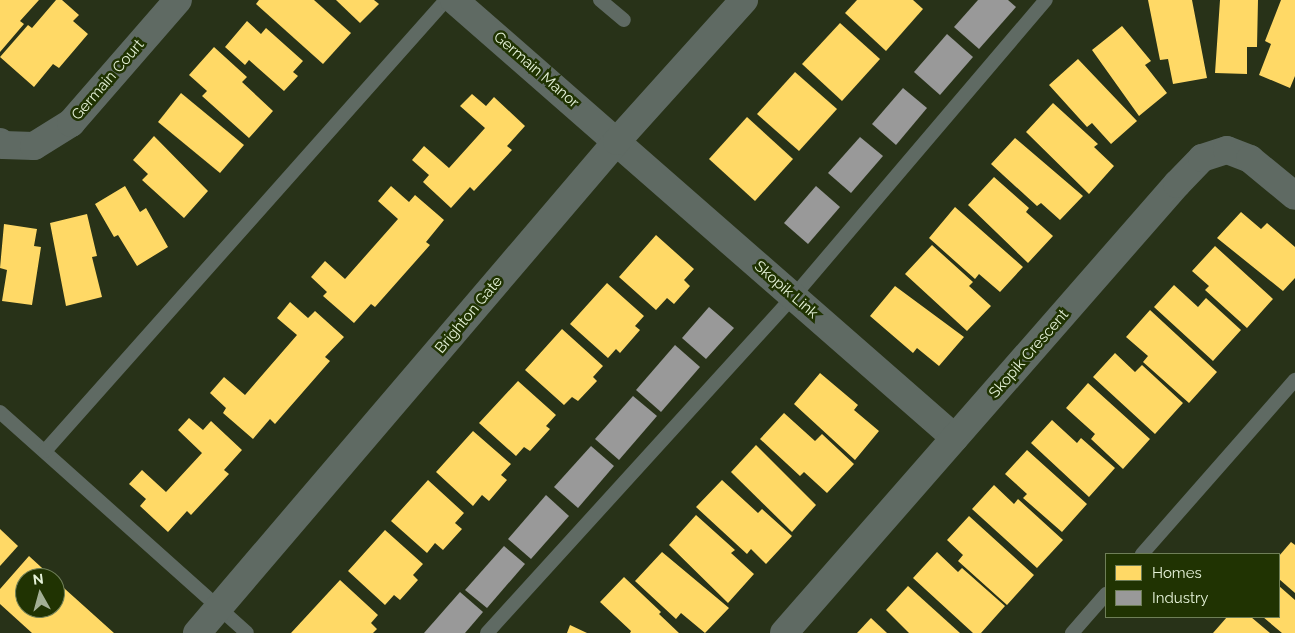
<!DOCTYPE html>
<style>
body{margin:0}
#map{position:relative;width:1295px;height:633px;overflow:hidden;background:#283218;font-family:Raleway,sans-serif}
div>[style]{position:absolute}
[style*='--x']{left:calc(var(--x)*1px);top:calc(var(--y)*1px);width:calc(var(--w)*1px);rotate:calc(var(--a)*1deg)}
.homes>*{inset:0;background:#ffd966}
.industry>*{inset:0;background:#999}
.service>*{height:14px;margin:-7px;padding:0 7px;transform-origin:7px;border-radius:7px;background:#5f6a63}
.minor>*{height:28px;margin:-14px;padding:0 14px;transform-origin:14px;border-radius:14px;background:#5f6a63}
.tertiary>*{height:28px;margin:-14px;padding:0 14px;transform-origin:14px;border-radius:14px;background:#5f6a63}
span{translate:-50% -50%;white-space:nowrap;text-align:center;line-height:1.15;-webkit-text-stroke:5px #203302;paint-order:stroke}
.street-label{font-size:15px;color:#e5f2d8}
.legend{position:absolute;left:1105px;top:553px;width:175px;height:65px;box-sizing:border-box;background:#203302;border:1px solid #6f7f58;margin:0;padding:6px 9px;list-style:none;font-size:15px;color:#e5f2d8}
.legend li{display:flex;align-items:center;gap:10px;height:25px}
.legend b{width:25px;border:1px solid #6f7f58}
.north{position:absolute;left:15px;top:568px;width:50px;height:50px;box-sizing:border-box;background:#203302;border:1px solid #6f7f58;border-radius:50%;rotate:353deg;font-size:14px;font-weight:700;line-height:20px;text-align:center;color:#e5f2d8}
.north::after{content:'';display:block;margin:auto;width:18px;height:22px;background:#a3af95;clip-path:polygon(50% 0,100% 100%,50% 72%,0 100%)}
</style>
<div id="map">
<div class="homes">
<div style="clip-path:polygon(0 0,39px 0,20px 21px,24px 24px,0 52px)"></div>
<div style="clip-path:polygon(56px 0,62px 0,79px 15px,73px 21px,88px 34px,59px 68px,53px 64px,34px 87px,0 57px,28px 25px,32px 28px)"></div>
<div style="clip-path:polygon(259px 0,314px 0,351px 33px,323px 64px,256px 4px)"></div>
<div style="clip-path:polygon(336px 0,374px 0,379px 4px,360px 23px)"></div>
<div style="clip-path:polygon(857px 0,913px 0,923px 9px,886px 51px,845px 13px)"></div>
<div style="clip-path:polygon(1148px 0,1192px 0,1207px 78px,1173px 84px,1168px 59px,1160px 60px)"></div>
<div style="clip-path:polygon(1220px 0,1258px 0,1257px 47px,1247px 47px,1247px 74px,1215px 73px)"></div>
<div style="clip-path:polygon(1281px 0,1295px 0,1295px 76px,1290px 88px,1259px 75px,1271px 44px,1265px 41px)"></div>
<div style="clip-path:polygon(247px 21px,261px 34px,266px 28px,303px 61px,293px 72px,298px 76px,284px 91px,249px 60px,245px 65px,225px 47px)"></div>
<div style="clip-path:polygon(840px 23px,880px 59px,842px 101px,802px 64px)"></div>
<div style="clip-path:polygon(1122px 26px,1151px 61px,1145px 65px,1167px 93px,1139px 116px,1092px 50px)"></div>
<div style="clip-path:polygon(214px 47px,247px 77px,242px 82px,273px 111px,249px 138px,202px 96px,207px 91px,189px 75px)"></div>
<div style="clip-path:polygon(1078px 59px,1137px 121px,1111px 144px,1092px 123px,1087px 127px,1049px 85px)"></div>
<div style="clip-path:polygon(795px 72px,837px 109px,799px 151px,757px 114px)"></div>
<div style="clip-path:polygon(181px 93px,244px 145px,220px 173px,158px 122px)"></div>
<div style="clip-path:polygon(472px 94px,486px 106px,494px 97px,525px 126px,507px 146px,512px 150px,474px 191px,470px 187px,451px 208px,423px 182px,429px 175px,412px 160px,424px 146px,449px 168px,485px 128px,460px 106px)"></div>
<div style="clip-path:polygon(1053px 103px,1098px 144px,1094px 147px,1114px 166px,1089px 194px,1026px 132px)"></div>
<div style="clip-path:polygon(747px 117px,793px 159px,755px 201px,709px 159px)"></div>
<div style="clip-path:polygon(154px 136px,208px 191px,184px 218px,142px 180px,148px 174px,133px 160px)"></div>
<div style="clip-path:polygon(1015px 138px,1083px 196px,1060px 220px,1041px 203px,1037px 206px,991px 164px)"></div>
<div style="clip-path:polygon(994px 177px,1029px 208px,1026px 212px,1053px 236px,1028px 263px,968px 205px)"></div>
<div style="clip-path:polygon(125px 186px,140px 212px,146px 208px,168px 247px,137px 266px,118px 235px,114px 237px,95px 204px)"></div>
<div style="clip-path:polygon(391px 186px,409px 202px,415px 195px,444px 220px,426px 242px,430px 245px,375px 307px,371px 304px,354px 323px,323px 296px,327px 292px,311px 277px,325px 261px,345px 279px,398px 219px,378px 201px)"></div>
<div style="clip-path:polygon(955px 207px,1023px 267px,1000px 292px,979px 274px,975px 279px,929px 238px)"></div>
<div style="clip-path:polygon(1241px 212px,1261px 229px,1267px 223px,1295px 247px,1295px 278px,1283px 291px,1217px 238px)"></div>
<div style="clip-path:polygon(87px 214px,97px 256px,92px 257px,102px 297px,66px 306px,50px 223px)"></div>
<div style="clip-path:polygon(4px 224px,37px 229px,34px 246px,41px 247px,32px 305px,2px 301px,7px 270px,0 268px)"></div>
<div style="clip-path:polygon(656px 235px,694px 269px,684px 280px,690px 286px,674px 304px,667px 298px,656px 310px,619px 277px)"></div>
<div style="clip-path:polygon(932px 245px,973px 282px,969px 286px,991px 306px,967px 331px,905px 274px)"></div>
<div style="clip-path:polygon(1215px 246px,1273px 299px,1247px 328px,1205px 290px,1209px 286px,1192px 271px)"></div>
<div style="clip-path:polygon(607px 283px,644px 316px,635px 326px,640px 330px,620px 353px,616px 349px,608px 358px,570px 324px)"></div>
<div style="clip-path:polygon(1174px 285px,1198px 307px,1206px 298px,1241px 330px,1213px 361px,1154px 307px)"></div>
<div style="clip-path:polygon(895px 286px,964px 337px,939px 366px,917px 348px,913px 353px,870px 316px)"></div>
<div style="clip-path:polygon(290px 302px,308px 318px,315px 311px,344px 337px,325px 357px,330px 361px,275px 424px,270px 419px,253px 439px,223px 413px,226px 408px,210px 393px,224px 377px,245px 395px,297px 335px,277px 318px)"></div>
<div style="clip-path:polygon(1150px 310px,1217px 372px,1189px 403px,1143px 362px,1148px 356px,1126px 337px)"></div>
<div style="clip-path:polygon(562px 329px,603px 366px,593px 377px,597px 381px,578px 401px,572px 397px,564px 405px,525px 370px)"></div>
<div style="clip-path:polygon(1115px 353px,1135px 372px,1142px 365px,1183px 403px,1155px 434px,1093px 377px)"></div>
<div style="clip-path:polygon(820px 373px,858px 405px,854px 410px,879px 431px,855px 460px,794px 404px)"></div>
<div style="clip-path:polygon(518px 381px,556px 415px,546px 426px,550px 429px,530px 451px,524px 447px,516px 456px,479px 423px)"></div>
<div style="clip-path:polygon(1088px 383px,1150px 439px,1123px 469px,1091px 439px,1095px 434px,1066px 408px)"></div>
<div style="clip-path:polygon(784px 413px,815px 441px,822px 434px,854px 464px,827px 493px,804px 472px,800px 476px,760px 439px)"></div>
<div style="clip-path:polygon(189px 418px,203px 430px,211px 421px,242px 450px,224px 470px,229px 474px,191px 515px,187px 511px,168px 532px,140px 506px,146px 499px,129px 484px,142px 470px,166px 492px,202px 453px,178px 430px)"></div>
<div style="clip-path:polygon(1052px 420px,1077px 443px,1081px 438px,1115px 468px,1089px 497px,1031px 443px)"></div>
<div style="clip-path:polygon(473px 431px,511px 464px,501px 475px,507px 480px,489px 501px,482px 495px,473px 506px,436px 472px)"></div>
<div style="clip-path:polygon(756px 445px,816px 505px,792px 532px,731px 472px)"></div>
<div style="clip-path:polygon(1027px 450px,1087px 504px,1062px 532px,1023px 498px,1027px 494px,1005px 474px)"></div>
<div style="clip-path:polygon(428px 480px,464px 513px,455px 523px,462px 529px,443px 550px,435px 543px,427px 553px,391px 521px)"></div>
<div style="clip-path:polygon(722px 480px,758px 513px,762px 509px,792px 536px,766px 564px,751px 549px,747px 554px,696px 507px)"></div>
<div style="clip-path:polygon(994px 485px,1014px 504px,1018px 499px,1063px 540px,1037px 568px,972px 509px)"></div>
<div style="clip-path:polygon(696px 515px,735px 550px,731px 553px,754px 574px,728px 603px,669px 545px)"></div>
<div style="clip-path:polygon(969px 516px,1034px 575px,1007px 605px,958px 561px,963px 555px,947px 540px)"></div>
<div style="clip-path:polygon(0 529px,18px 546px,0 566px)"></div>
<div style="clip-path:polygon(385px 530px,423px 564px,413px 575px,418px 580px,400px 600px,394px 595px,385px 605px,348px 571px)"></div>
<div style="clip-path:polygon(1291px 542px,1295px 545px,1295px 593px,1279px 579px,1279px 556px)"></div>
<div style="clip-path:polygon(662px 552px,729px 608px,705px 633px,681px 613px,676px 619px,635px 581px)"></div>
<div style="clip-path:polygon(937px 552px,958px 572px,962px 568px,1005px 606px,981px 633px,973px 633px,913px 578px)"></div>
<div style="clip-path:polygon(29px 556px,53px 578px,25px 578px,25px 608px,55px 608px,55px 580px,114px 633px,32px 633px,0 604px,0 589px)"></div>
<div style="clip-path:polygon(624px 577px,661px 612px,659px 614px,679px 633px,630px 633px,631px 631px,600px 602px)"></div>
<div style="clip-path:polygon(340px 580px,378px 615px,371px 623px,377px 629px,373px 633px,291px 633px)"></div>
<div style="clip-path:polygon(908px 586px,960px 633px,909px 633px,886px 610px)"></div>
<div style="clip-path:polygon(1279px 586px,1295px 600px,1295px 633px,1282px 633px,1263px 617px,1279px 617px)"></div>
<div style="clip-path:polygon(1227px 617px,1251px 617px,1270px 633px,1213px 633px)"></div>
<div style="clip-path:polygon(871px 618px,887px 633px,857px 633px)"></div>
<div style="clip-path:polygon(570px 625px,587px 633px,567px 633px)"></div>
</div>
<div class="industry">
<div style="clip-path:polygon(978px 0,1008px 0,1016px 7px,979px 49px,954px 27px)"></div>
<div style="clip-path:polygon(947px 34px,973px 57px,940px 95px,914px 72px)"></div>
<div style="clip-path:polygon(903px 88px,927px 108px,896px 145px,872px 124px)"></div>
<div style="clip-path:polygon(860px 137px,883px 156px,851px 193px,828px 173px)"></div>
<div style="clip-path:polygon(816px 186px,840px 207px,808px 244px,784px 223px)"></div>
<div style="clip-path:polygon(709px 307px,734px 328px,706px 359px,682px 338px)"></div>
<div style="clip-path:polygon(675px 345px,700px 367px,661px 412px,636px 390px)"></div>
<div style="clip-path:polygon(633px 396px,657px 416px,619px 460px,595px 439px)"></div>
<div style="clip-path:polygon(591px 446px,614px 466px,578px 508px,554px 487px)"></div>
<div style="clip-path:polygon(546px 495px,569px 516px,531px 559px,508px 539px)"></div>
<div style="clip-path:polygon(504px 546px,525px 564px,487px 608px,465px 590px)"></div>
<div style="clip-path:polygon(460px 592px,483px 612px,465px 633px,424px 633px)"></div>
</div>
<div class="service">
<div style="--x:600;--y:0;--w:31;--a:40"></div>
<div style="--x:0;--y:412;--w:331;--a:41.8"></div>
<div style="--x:45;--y:451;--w:603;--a:-48.36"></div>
<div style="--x:1142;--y:554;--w:232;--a:-48.7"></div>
<div style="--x:487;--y:633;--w:454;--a:-47.7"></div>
<div style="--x:793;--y:297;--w:390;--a:-49.6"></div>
<div style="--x:1072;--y:633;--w:52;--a:-48.9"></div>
</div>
<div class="minor">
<div style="--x:454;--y:0;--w:665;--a:41.16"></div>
<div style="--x:0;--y:142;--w:4;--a:45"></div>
<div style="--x:3;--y:145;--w:31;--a:2"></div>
<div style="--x:34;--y:146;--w:44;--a:-31.9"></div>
<div style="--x:71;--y:123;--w:163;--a:-49"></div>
<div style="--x:784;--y:633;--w:597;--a:-48.81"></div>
<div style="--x:1177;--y:184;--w:36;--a:-46"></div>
<div style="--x:1202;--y:158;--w:26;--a:-18"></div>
<div style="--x:1227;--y:150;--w:25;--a:21"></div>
<div style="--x:1250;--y:159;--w:58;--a:39.4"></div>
</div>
<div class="tertiary">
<div style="--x:197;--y:633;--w:647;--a:-49.51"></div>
<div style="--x:617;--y:141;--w:190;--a:-48"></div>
</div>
<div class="street-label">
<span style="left:536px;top:70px;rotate:41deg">Germain Manor</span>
<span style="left:108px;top:80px;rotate:-49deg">Germain Court</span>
<span style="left:786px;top:290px;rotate:41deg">Skopik Link</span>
<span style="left:469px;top:315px;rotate:-50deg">Brighton Gate</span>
<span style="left:1029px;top:354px;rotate:-49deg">Skopik Crescent</span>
</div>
<ul class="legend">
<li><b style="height:14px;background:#ffd966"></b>Homes</li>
<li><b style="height:14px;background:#999"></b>Industry</li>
</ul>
<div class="north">N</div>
</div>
